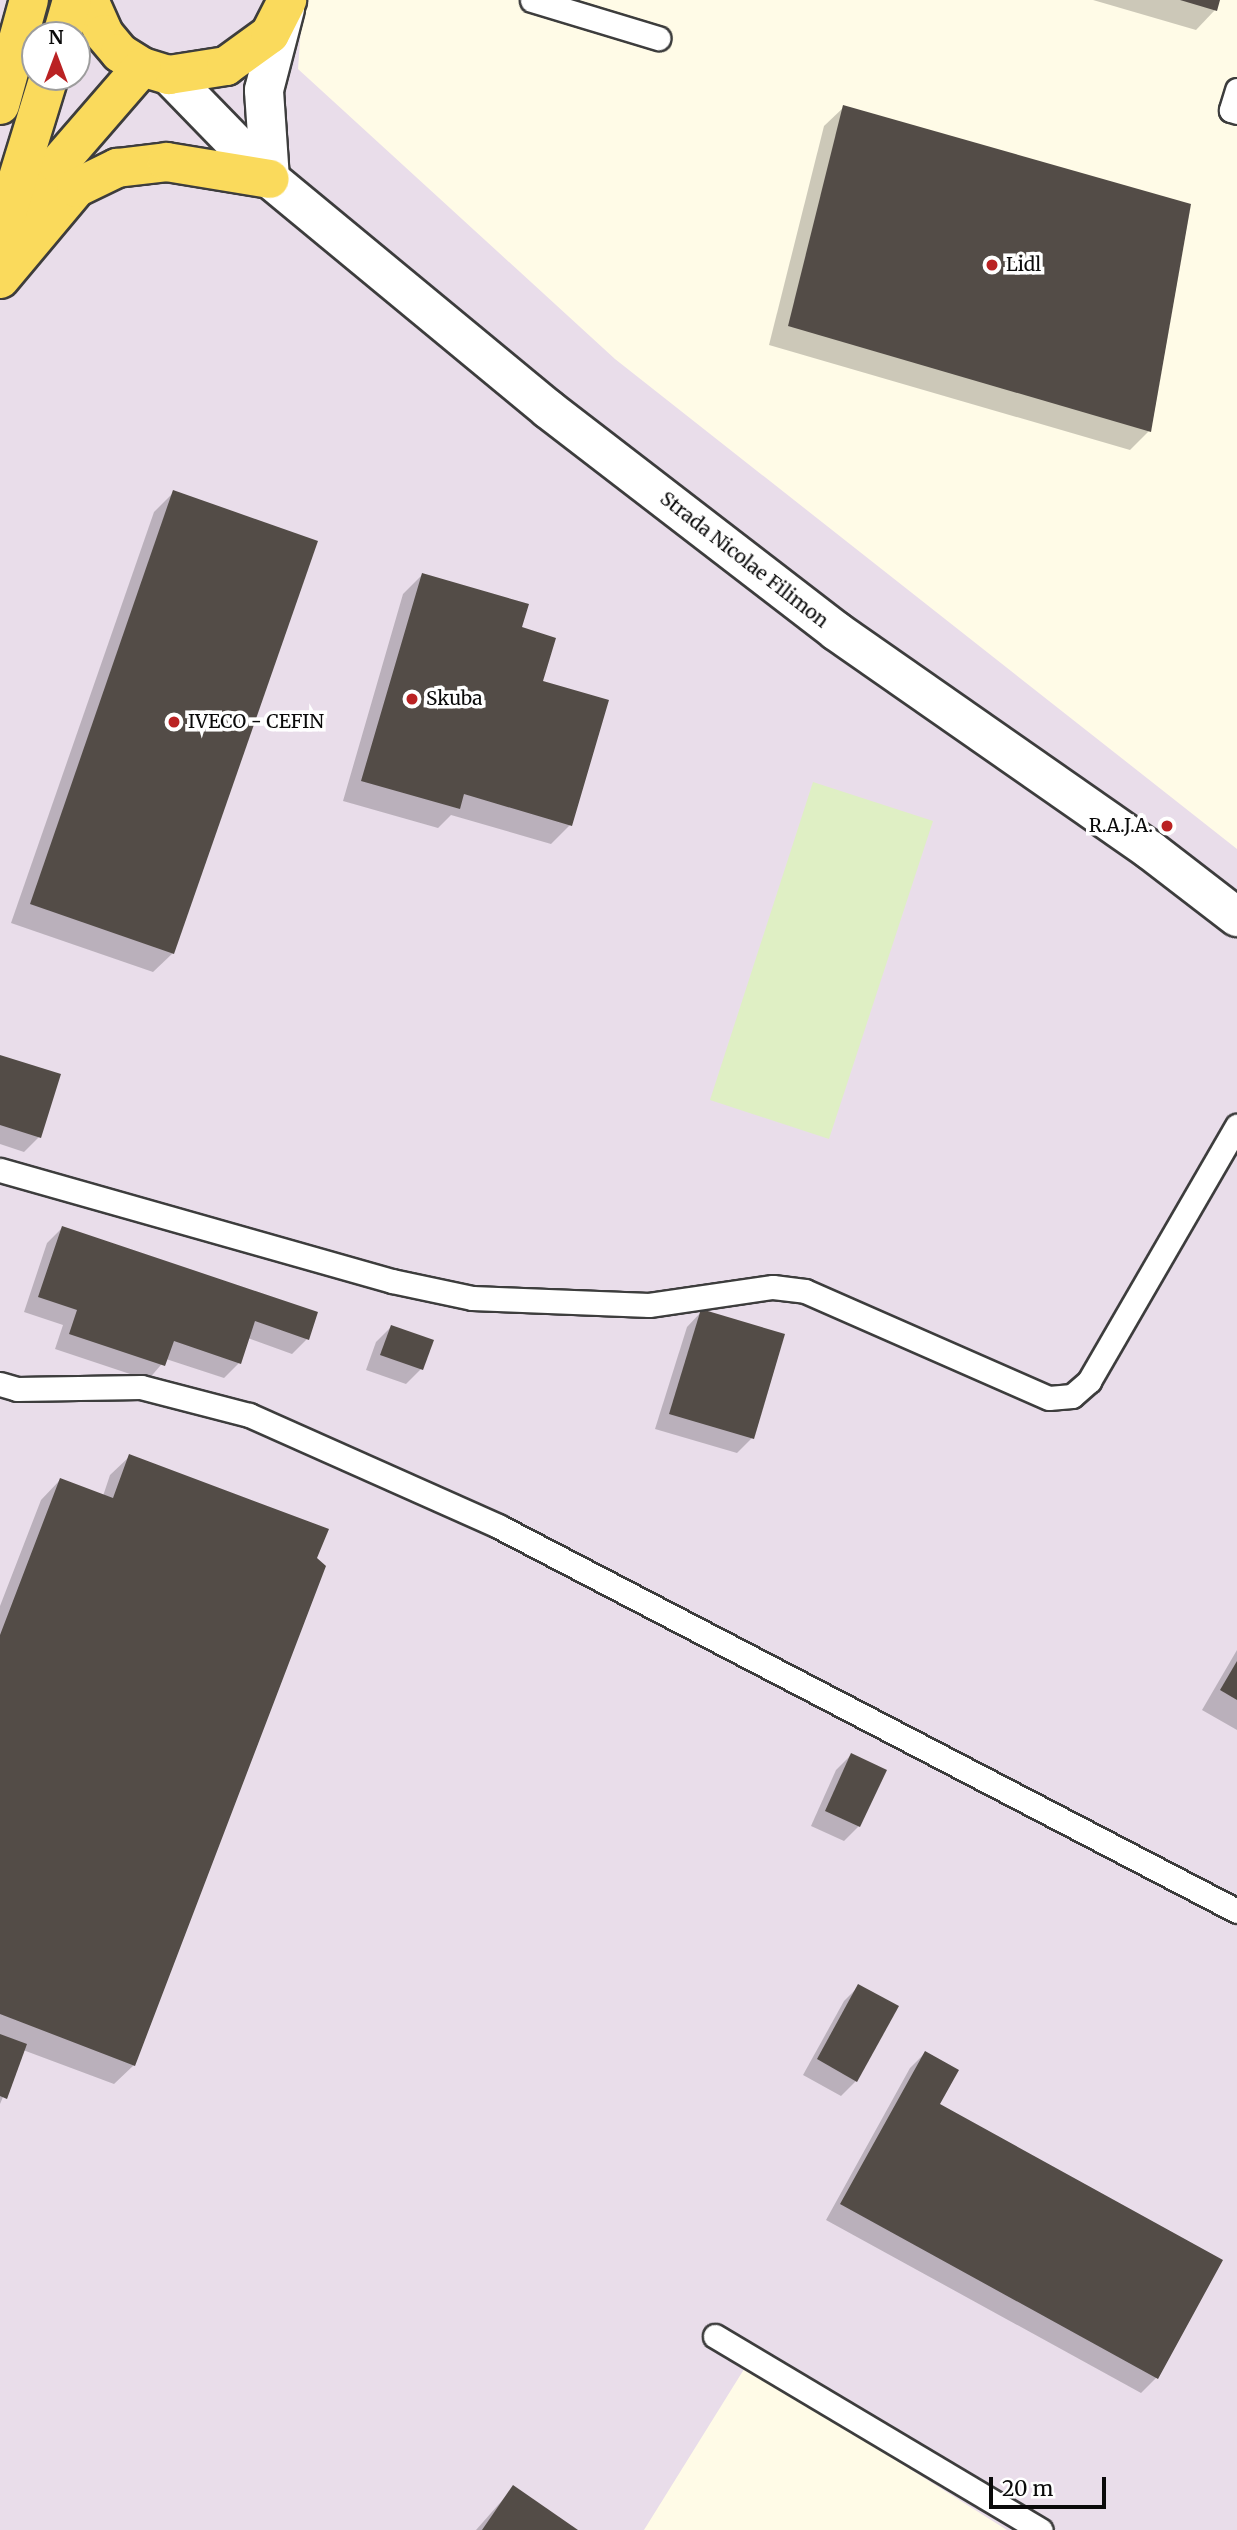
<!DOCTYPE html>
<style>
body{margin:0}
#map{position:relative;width:1237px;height:2530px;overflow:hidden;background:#fffbe7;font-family:Merriweather,serif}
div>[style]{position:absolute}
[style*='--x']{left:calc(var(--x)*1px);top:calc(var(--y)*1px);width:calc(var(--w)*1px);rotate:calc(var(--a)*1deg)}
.industrial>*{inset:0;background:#e9ddea}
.pitch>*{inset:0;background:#dfefc4}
.shadow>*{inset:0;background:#0003}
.building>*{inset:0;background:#534c47}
.roads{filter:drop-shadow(2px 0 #3d3d3d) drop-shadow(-2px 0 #3d3d3d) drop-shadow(0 2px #3d3d3d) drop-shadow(0 -2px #3d3d3d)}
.service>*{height:23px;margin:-11.5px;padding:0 11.5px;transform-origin:11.5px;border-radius:11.5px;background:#fff}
.tertiary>*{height:38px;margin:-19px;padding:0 19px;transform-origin:19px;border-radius:19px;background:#fff}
.primary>*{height:38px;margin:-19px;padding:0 19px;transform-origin:19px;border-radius:19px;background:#fada5c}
.dots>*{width:19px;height:19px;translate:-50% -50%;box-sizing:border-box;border:4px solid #fff;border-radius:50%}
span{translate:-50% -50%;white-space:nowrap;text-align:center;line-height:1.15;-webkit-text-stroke:7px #fff;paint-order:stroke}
.poi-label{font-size:19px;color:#0a0a0a}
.left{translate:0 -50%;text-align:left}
.right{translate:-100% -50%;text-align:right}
.street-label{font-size:19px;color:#0a0a0a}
.north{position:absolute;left:21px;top:21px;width:70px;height:70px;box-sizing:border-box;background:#fff;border:2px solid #9d9d9d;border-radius:50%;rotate:0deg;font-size:19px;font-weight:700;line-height:28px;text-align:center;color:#0a0a0a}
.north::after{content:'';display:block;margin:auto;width:24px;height:32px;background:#ba2223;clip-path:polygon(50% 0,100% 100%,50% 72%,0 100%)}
.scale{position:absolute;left:989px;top:2477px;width:117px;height:32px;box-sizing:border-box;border:4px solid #0a0a0a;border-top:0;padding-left:9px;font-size:21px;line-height:24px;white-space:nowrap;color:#0a0a0a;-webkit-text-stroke:5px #fff;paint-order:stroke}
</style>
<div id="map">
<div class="industrial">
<div style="clip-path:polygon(evenodd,0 0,303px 0,298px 69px,615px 359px,1237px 849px,1237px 2530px,1007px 2530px,746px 2366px,644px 2530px,0 2530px,0 0,35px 35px,77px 35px,77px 77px,35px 77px,35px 35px)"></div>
</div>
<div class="pitch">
<div style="clip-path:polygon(813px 782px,933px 821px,829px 1139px,710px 1100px)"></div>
</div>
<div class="shadow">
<div style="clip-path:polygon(1093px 0,1218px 0,1215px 10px,1196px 30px)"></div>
<div style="clip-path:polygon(844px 107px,1149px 431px,1130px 450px,769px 345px,824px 126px)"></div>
<div style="clip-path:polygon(173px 493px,173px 953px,153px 972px,11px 923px,154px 512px)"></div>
<div style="clip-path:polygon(422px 575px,541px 683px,570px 825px,551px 844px,451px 815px,438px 828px,343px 801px,403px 594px)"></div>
<div style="clip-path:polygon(0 1057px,39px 1137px,24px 1152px,0 1144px)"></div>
<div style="clip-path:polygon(62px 1228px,307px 1339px,292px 1354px,248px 1338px,239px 1363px,224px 1378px,166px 1359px,148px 1380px,55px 1349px,63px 1325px,24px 1312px,47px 1243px)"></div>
<div style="clip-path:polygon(702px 1311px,752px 1438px,737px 1453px,655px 1429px,687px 1327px)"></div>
<div style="clip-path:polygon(391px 1327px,421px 1369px,406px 1384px,366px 1370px,376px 1342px)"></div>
<div style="clip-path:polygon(130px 1456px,134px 2065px,114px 2084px,23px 2050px,0 2104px,0 1606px,41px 1500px,60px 1480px,103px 1496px,110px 1475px)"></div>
<div style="clip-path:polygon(1237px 1650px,1237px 1730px,1202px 1710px)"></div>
<div style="clip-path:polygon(851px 1755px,859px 1826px,844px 1841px,811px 1826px,836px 1770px)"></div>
<div style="clip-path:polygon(859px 1986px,856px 2081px,841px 2096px,803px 2075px,844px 2001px)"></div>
<div style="clip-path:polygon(925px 2053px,938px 2105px,1221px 2261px,1156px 2378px,1141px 2393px,826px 2220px,910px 2068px)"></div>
<div style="clip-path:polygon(513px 2488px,575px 2530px,476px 2530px)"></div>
</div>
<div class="building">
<div style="clip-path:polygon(1180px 0,1220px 0,1217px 11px)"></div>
<div style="clip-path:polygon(843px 105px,1191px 204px,1151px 432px,788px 326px)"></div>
<div style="clip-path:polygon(173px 490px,318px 541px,174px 954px,30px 904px)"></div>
<div style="clip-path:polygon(422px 573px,529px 604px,522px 627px,556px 638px,543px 681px,609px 700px,572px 826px,464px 794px,460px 809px,361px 781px)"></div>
<div style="clip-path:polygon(0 1055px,61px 1074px,41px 1138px,0 1125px)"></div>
<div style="clip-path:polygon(62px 1226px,318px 1312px,309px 1340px,255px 1321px,241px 1364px,174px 1341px,165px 1366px,69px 1334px,77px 1310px,38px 1297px)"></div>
<div style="clip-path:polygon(701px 1309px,785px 1334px,754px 1439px,669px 1414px)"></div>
<div style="clip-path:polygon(391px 1325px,434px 1340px,423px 1370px,380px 1355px)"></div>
<div style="clip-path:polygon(129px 1454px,329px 1529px,317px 1558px,326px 1566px,135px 2066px,0 2014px,0 1635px,60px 1478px,113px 1498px)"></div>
<div style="clip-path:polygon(1237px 1661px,1237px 1700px,1220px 1690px)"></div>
<div style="clip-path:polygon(851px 1753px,887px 1770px,860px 1827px,825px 1811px)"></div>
<div style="clip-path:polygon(858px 1984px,899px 2006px,857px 2082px,817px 2059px)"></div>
<div style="clip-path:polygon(0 2034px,27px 2044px,7px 2099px,0 2096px)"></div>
<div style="clip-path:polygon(925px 2051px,959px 2070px,940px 2104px,1223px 2260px,1158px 2379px,840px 2204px)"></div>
<div style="clip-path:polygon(513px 2485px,578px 2530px,482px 2530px)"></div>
</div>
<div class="roads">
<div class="service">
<div style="--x:532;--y:0;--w:132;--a:16.8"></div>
<div style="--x:1237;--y:90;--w:21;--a:107"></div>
<div style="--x:1231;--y:110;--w:6;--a:18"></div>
<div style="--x:0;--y:1170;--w:407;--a:15.8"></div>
<div style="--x:392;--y:1281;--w:82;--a:12"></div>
<div style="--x:472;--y:1298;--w:177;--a:2.3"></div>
<div style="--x:649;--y:1305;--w:125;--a:-8.3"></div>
<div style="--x:773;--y:1287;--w:32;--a:7"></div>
<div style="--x:805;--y:1291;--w:266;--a:23.7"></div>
<div style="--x:1049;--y:1398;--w:23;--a:-5"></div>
<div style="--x:1072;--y:1396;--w:23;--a:-41"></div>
<div style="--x:1089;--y:1381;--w:295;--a:-59.9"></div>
<div style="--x:0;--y:1384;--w:18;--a:16"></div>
<div style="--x:17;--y:1389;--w:124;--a:-0.9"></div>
<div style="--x:141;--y:1387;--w:112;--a:14.5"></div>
<div style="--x:249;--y:1415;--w:273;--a:24"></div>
<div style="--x:498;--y:1526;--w:833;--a:27.52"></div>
<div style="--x:715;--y:2336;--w:379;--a:30.8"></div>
</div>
<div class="tertiary">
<div style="--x:169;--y:75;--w:145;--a:45.8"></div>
<div style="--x:270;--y:179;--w:361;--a:39.6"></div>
<div style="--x:548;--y:409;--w:364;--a:37.6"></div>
<div style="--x:836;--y:631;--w:383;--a:34.9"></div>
<div style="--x:1150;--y:850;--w:110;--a:37.6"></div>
<div style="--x:270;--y:179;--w:89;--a:-93.9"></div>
<div style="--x:264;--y:90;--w:84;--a:-75.5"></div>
</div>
<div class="primary">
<div style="--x:89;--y:0;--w:37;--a:66"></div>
<div style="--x:104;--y:34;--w:25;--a:50"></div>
<div style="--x:120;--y:53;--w:26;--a:32"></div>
<div style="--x:142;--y:67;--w:28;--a:17"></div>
<div style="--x:169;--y:75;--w:58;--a:-9"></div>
<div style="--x:226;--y:66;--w:54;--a:-36"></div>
<div style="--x:270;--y:34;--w:38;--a:-63"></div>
<div style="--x:62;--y:35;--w:36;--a:-74"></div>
<div style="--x:0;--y:105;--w:109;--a:-74.6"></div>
<div style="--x:27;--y:220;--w:64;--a:-61"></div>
<div style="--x:58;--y:164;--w:128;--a:-49.1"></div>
<div style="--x:0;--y:236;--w:166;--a:-72.9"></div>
<div style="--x:0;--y:279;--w:119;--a:-50.1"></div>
<div style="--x:76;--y:188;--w:46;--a:-26"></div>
<div style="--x:117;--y:168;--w:50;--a:-6.8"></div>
<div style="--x:167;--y:162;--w:104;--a:9.4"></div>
</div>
</div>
<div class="dots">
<div style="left:992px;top:265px;background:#ba2223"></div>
<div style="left:412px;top:699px;background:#ba2223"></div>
<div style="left:174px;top:722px;background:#ba2223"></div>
<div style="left:1167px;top:826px;background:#ba2223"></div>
</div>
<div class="poi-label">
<span class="left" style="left:1006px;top:265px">Lidl</span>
<span class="left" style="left:426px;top:699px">Skuba</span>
<span class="left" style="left:188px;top:722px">IVECO - CEFIN</span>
<span class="right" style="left:1153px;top:826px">R.A.J.A.</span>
</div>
<div class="street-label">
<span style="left:744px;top:560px;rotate:38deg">Strada Nicolae Filimon</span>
</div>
<div class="north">N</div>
<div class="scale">20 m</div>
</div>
